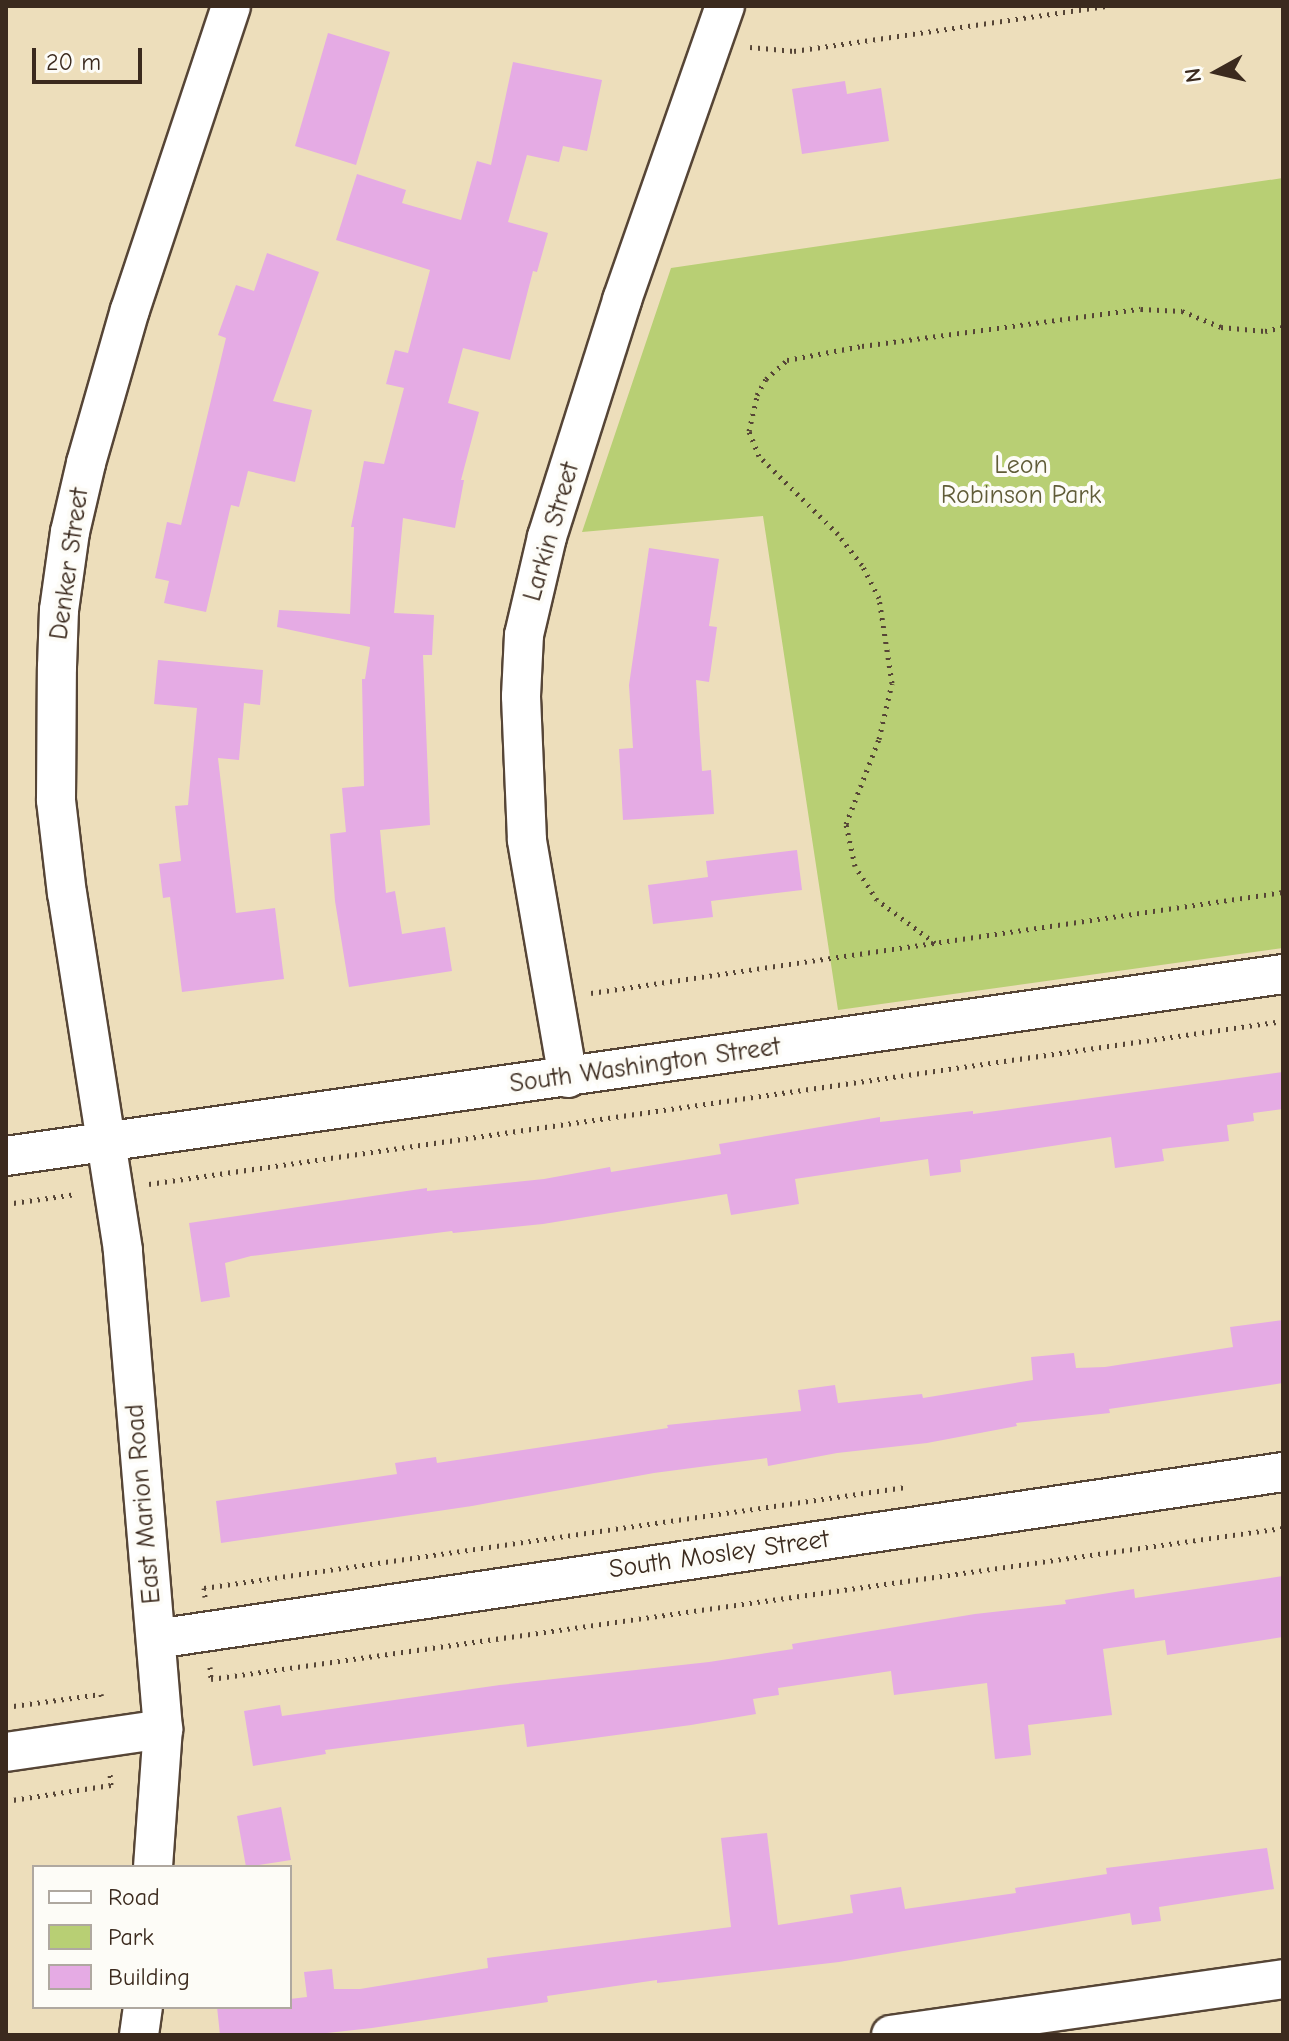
<!DOCTYPE html>
<style>
body{margin:0}
#map{position:relative;width:1289px;height:2041px;overflow:hidden;background:#eddebb;font-family:"Comic Neue",sans-serif}
div>[style]{position:absolute}
[style*='--x']{left:calc(var(--x)*1px);top:calc(var(--y)*1px);width:calc(var(--w)*1px);rotate:calc(var(--a)*1deg)}
.green>*{inset:0;background:#b8cf74}
.building>*{inset:0;background:#e5abe4}
.path>*{height:5px;margin-top:-2.5px;transform-origin:0;background:repeating-linear-gradient(90deg,#564536 0 2px,transparent 0 8px)}
.roads{filter:drop-shadow(2px 0 #564536) drop-shadow(-2px 0 #564536) drop-shadow(0 2px #564536) drop-shadow(0 -2px #564536)}
.minor>*{height:38px;margin:-19px;padding:0 19px;transform-origin:19px;border-radius:19px;background:#fff}
span{translate:-50% -50%;white-space:nowrap;text-align:center;line-height:1.15;-webkit-text-stroke:8px #fdfcf7;paint-order:stroke}
.park-label{font-size:26px;color:#605c38}
.street-label{font-size:26px;color:#3b2a1e}
.frame{position:absolute;inset:0;border:8px solid #3b2a1e;pointer-events:none}
.legend{position:absolute;left:32px;top:1865px;width:260px;height:144px;box-sizing:border-box;background:#fdfcf7;border:2px solid #afa8a0;margin:0;padding:10px 14px;list-style:none;font-size:24px;color:#3b2a1e}
.legend li{display:flex;align-items:center;gap:16px;height:40px}
.legend b{width:40px;border:2px solid #afa8a0}
.north{position:absolute;left:1177px;top:32px;width:80px;height:80px;-webkit-text-stroke:6px #fdfcf7;paint-order:stroke;rotate:262deg;font-size:22px;font-weight:700;line-height:32px;text-align:center;color:#3b2a1e}
.north::after{content:'';display:block;margin:auto;width:28px;height:36px;background:#3b2a1e;clip-path:polygon(50% 0,100% 100%,50% 72%,0 100%)}
.scale{position:absolute;left:32px;top:48px;width:110px;height:36px;box-sizing:border-box;border:4px solid #3b2a1e;border-top:0;padding-left:10px;font-size:24px;line-height:28px;white-space:nowrap;color:#3b2a1e;-webkit-text-stroke:6px #fdfcf7;paint-order:stroke}
</style>
<div id="map">
<div class="green">
<div style="clip-path:polygon(1283px 178px,1283px 948px,838px 1010px,763px 516px,582px 532px,671px 268px)"></div>
</div>
<div class="building">
<div style="clip-path:polygon(328px 33px,390px 52px,356px 165px,295px 146px)"></div>
<div style="clip-path:polygon(513px 62px,602px 80px,587px 151px,563px 146px,559px 162px,527px 155px,508px 222px,548px 233px,537px 272px,533px 271px,510px 360px,463px 348px,448px 403px,479px 412px,461px 480px,464px 480px,455px 528px,403px 518px,394px 613px,434px 615px,432px 655px,423px 655px,430px 825px,380px 830px,386px 893px,395px 891px,402px 934px,445px 927px,452px 971px,349px 987px,335px 901px,330px 834px,346px 832px,342px 788px,364px 786px,362px 679px,365px 679px,370px 647px,277px 627px,279px 610px,350px 614px,354px 527px,351px 527px,364px 461px,384px 464px,404px 388px,386px 384px,395px 350px,408px 353px,430px 270px,336px 240px,357px 174px,406px 190px,402px 203px,461px 220px,477px 161px,491px 165px)"></div>
<div style="clip-path:polygon(845px 81px,847px 94px,881px 88px,889px 141px,802px 154px,792px 89px)"></div>
<div style="clip-path:polygon(267px 253px,319px 272px,273px 401px,312px 410px,295px 482px,248px 471px,239px 507px,231px 505px,206px 612px,164px 603px,169px 581px,155px 578px,167px 522px,181px 525px,226px 338px,218px 335px,236px 285px,254px 291px)"></div>
<div style="clip-path:polygon(649px 548px,719px 559px,709px 626px,717px 627px,709px 682px,696px 680px,702px 771px,711px 770px,714px 814px,623px 820px,619px 749px,633px 748px,629px 685px)"></div>
<div style="clip-path:polygon(158px 660px,263px 670px,260px 705px,244px 703px,239px 760px,218px 758px,236px 913px,275px 908px,284px 979px,182px 992px,170px 897px,163px 898px,159px 864px,181px 861px,175px 806px,188px 805px,197px 708px,154px 704px)"></div>
<div style="clip-path:polygon(797px 850px,802px 890px,711px 901px,713px 917px,653px 924px,648px 885px,708px 877px,706px 861px)"></div>
<div style="clip-path:polygon(1283px 1072px,1283px 1109px,1253px 1113px,1254px 1121px,1227px 1125px,1229px 1141px,1162px 1149px,1164px 1161px,1115px 1168px,1111px 1137px,960px 1160px,961px 1172px,930px 1176px,928px 1159px,795px 1179px,799px 1204px,731px 1215px,727px 1194px,543px 1224px,453px 1233px,452px 1231px,251px 1256px,225px 1263px,230px 1297px,201px 1302px,189px 1223px,427px 1188px,427px 1191px,544px 1179px,610px 1167px,611px 1172px,721px 1154px,719px 1144px,880px 1117px,880px 1122px,973px 1111px,973px 1114px)"></div>
<div style="clip-path:polygon(1283px 1320px,1283px 1383px,1109px 1409px,1110px 1413px,1016px 1423px,1017px 1426px,927px 1443px,837px 1453px,768px 1466px,767px 1458px,654px 1473px,472px 1506px,221px 1543px,216px 1501px,397px 1474px,395px 1463px,436px 1457px,437px 1463px,668px 1428px,667px 1425px,801px 1411px,798px 1390px,835px 1385px,838px 1403px,922px 1394px,923px 1398px,1033px 1380px,1031px 1357px,1074px 1353px,1076px 1368px,1105px 1367px,1233px 1347px,1230px 1327px)"></div>
<div style="clip-path:polygon(1283px 1576px,1283px 1637px,1167px 1655px,1165px 1640px,1103px 1649px,1112px 1715px,1028px 1725px,1031px 1755px,995px 1759px,987px 1683px,894px 1695px,891px 1671px,778px 1688px,779px 1695px,753px 1699px,756px 1714px,691px 1725px,527px 1747px,524px 1724px,325px 1750px,326px 1754px,253px 1766px,244px 1711px,280px 1705px,282px 1716px,500px 1685px,709px 1662px,793px 1649px,792px 1644px,975px 1614px,1066px 1604px,1065px 1600px,1134px 1589px,1135px 1598px)"></div>
<div style="clip-path:polygon(281px 1807px,291px 1860px,246px 1867px,237px 1816px)"></div>
<div style="clip-path:polygon(767px 1833px,778px 1925px,853px 1913px,850px 1895px,901px 1887px,905px 1909px,1016px 1893px,1015px 1888px,1107px 1874px,1106px 1868px,1267px 1848px,1274px 1889px,1159px 1907px,1161px 1921px,1132px 1925px,1130px 1913px,839px 1962px,657px 1983px,657px 1980px,547px 1996px,548px 2002px,372px 2028px,309px 2035px,220px 2035px,217px 2007px,290px 2007px,290px 1999px,307px 1997px,304px 1972px,332px 1969px,334px 1989px,360px 1989px,488px 1968px,487px 1958px,731px 1927px,721px 1838px)"></div>
</div>
<div class="path">
<div style="--x:750;--y:47;--w:44;--a:5.2"></div>
<div style="--x:794;--y:51;--w:317;--a:-8.2"></div>
<div style="--x:935;--y:943;--w:72;--a:-143.4"></div>
<div style="--x:877;--y:900;--w:40;--a:-122.9"></div>
<div style="--x:855;--y:866;--w:43;--a:-102.1"></div>
<div style="--x:846;--y:824;--w:91;--a:-68.8"></div>
<div style="--x:879;--y:739;--w:57;--a:-76.9"></div>
<div style="--x:892;--y:683;--w:86;--a:-98.7"></div>
<div style="--x:879;--y:598;--w:37;--a:-117"></div>
<div style="--x:862;--y:565;--w:39;--a:-128"></div>
<div style="--x:838;--y:534;--w:111;--a:-135.4"></div>
<div style="--x:759;--y:456;--w:27;--a:-112"></div>
<div style="--x:749;--y:431;--w:37;--a:-77"></div>
<div style="--x:757;--y:395;--w:18;--a:-61"></div>
<div style="--x:766;--y:379;--w:28;--a:-42"></div>
<div style="--x:787;--y:360;--w:76;--a:-10.6"></div>
<div style="--x:862;--y:346;--w:281;--a:-7.6"></div>
<div style="--x:1141;--y:309;--w:41;--a:2.8"></div>
<div style="--x:1182;--y:311;--w:42;--a:22.3"></div>
<div style="--x:1221;--y:327;--w:44;--a:5.2"></div>
<div style="--x:1265;--y:331;--w:18;--a:-13"></div>
<div style="--x:591;--y:993;--w:699;--a:-8.3"></div>
<div style="--x:149;--y:1184;--w:1146;--a:-8.18"></div>
<div style="--x:6;--y:1204;--w:71;--a:-8.1"></div>
<div style="--x:205;--y:1597;--w:9;--a:-96"></div>
<div style="--x:204;--y:1588;--w:709;--a:-8.19"></div>
<div style="--x:210;--y:1667;--w:12;--a:85"></div>
<div style="--x:211;--y:1679;--w:1083;--a:-8.02"></div>
<div style="--x:6;--y:1707;--w:96;--a:-7.8"></div>
<div style="--x:101;--y:1694;--w:6;--a:81"></div>
<div style="--x:6;--y:1801;--w:106;--a:-8.7"></div>
<div style="--x:111;--y:1785;--w:11;--a:-95"></div>
</div>
<div class="roads">
<div class="minor">
<div style="--x:568;--y:1078;--w:242;--a:-99.8"></div>
<div style="--x:527;--y:840;--w:144;--a:-92.4"></div>
<div style="--x:521;--y:696;--w:61;--a:-87.2"></div>
<div style="--x:524;--y:635;--w:101;--a:-76.8"></div>
<div style="--x:547;--y:537;--w:249;--a:-72.4"></div>
<div style="--x:622;--y:300;--w:312;--a:-70.7"></div>
<div style="--x:6;--y:1156;--w:1290;--a:-8.11"></div>
<div style="--x:156;--y:1639;--w:1139;--a:-8.43"></div>
<div style="--x:6;--y:1752;--w:159;--a:-8.3"></div>
<div style="--x:153;--y:1867;--w:138;--a:-85.9"></div>
<div style="--x:163;--y:1729;--w:481;--a:-94.8"></div>
<div style="--x:123;--y:1250;--w:360;--a:-98.9"></div>
<div style="--x:67;--y:894;--w:95;--a:-96.7"></div>
<div style="--x:56;--y:800;--w:133;--a:-89.6"></div>
<div style="--x:57;--y:667;--w:57;--a:-88"></div>
<div style="--x:59;--y:610;--w:79;--a:-82"></div>
<div style="--x:70;--y:532;--w:71;--a:-76.9"></div>
<div style="--x:86;--y:463;--w:159;--a:-74"></div>
<div style="--x:130;--y:310;--w:320;--a:-71.6"></div>
<div style="--x:139;--y:2035;--w:28;--a:-82"></div>
<div style="--x:891;--y:2035;--w:396;--a:-8.1"></div>
</div>
</div>
<div class="park-label">
<span style="left:1021px;top:481px">Leon<br>Robinson Park</span>
</div>
<div class="street-label">
<span style="left:552px;top:532px;rotate:-74deg">Larkin Street</span>
<span style="left:70px;top:564px;rotate:-82deg">Denker Street</span>
<span style="left:645px;top:1066px;rotate:-8deg">South Washington Street</span>
<span style="left:144px;top:1504px;rotate:-95deg">East Marion Road</span>
<span style="left:719px;top:1555px;rotate:-8deg">South Mosley Street</span>
</div>
<div class="frame"></div>
<ul class="legend">
<li><b style="height:10px;background:#fff"></b>Road</li>
<li><b style="height:22px;background:#b8cf74"></b>Park</li>
<li><b style="height:22px;background:#e5abe4"></b>Building</li>
</ul>
<div class="north">N</div>
<div class="scale">20 m</div>
</div>
